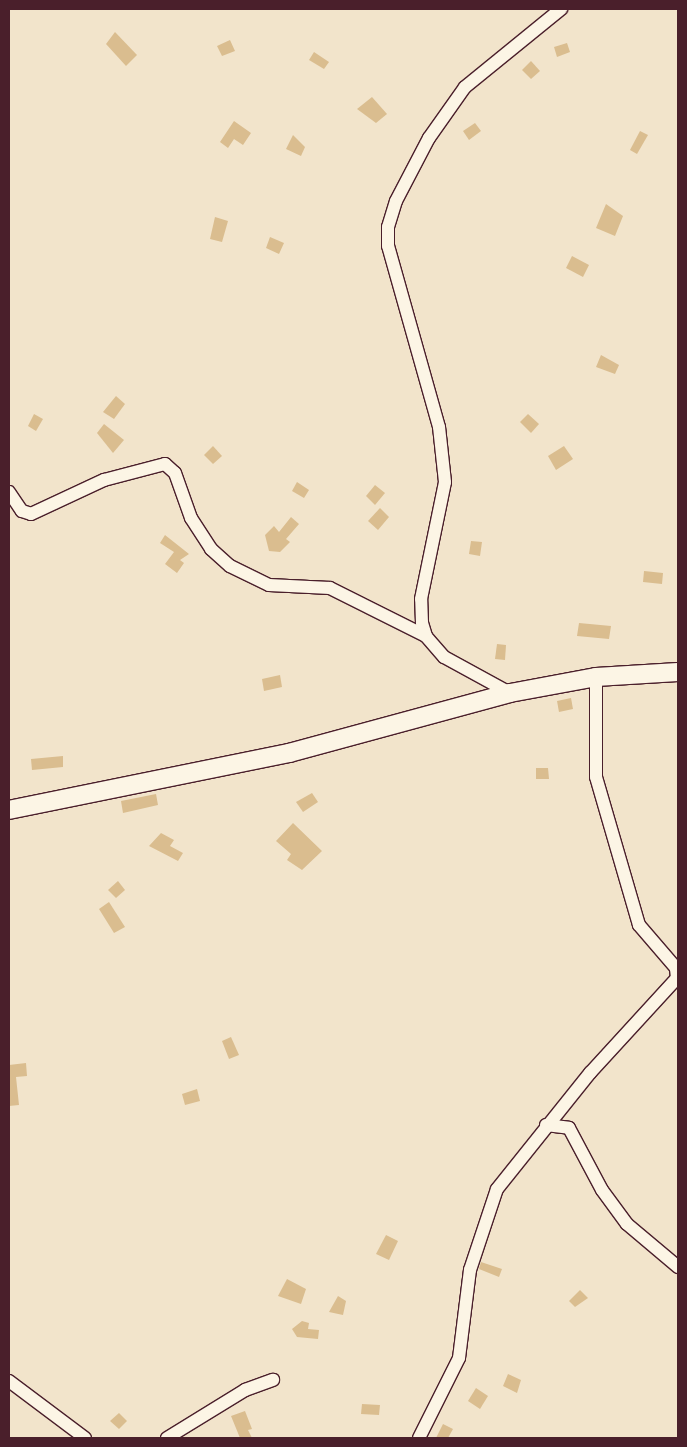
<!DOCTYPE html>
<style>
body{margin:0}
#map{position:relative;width:687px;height:1447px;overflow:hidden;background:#f2e4cb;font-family:"Playpen Sans",sans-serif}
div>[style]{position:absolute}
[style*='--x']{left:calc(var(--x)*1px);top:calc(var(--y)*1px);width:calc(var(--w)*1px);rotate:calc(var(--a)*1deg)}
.building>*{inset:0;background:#dabd8f}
.roads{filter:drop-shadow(1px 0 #4a1f2b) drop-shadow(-1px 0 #4a1f2b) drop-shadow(0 1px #4a1f2b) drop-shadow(0 -1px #4a1f2b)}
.street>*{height:12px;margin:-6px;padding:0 6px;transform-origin:6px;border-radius:6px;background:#fcf5e5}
.secondary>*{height:18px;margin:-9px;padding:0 9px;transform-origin:9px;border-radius:9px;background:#fcf5e5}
span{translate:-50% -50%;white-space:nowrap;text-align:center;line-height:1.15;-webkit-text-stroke:5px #fcf5e5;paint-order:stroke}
.frame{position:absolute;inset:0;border:10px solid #4a1f2b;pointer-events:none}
</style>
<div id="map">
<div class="building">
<div style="clip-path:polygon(115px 32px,137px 55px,126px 66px,106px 44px)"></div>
<div style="clip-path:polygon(230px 40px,235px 51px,222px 56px,217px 46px)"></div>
<div style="clip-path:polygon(567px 43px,570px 52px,557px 57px,554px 47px)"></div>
<div style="clip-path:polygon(314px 52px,329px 62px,324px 69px,309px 60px)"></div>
<div style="clip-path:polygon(531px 61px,540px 71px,531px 79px,522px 70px)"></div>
<div style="clip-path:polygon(372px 97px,387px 114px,376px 123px,357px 109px)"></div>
<div style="clip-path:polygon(234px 121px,251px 133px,243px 145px,234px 139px,228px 148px,220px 142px)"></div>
<div style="clip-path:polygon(475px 123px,481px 131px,469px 140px,463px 131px)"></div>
<div style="clip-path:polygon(640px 131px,648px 135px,637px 154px,630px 150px)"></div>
<div style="clip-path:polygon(293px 135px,305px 147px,301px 156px,286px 149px)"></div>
<div style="clip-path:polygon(606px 204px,623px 216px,615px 236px,596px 228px)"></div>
<div style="clip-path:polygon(215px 217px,228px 221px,222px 242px,210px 239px)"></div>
<div style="clip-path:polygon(270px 237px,284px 243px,279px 254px,266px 248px)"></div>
<div style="clip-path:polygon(572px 256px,589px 265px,583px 277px,566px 268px)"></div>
<div style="clip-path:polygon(601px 355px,619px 365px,615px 374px,596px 367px)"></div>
<div style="clip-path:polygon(116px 396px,125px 404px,114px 419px,103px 412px)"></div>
<div style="clip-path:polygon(34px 414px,43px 419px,36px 431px,28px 426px)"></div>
<div style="clip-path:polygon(528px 414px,539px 424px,531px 433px,520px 422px)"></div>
<div style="clip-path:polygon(104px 424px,124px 440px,113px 453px,97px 433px)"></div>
<div style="clip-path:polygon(213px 446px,222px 456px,213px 464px,204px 455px)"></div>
<div style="clip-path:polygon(564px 446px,573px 459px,556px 470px,548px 456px)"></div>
<div style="clip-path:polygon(297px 482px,309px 490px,304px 498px,292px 491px)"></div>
<div style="clip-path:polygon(375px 485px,385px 493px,375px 505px,366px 496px)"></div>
<div style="clip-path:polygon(380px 508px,389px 517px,378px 530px,368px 521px)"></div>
<div style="clip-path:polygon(291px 517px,299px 524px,286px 539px,290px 542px,280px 552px,269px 551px,265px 535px,274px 526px,279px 532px)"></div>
<div style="clip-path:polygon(165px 535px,189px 554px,180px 560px,184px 563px,177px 573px,165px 564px,174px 552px,160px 543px)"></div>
<div style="clip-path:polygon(471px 541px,482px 542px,480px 556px,469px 554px)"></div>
<div style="clip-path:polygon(644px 571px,663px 573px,662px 584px,643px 582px)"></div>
<div style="clip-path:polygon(579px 623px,611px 626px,609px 639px,577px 636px)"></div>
<div style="clip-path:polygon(497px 644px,506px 645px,505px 660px,495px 659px)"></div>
<div style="clip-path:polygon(280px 675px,282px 687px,264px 691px,262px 679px)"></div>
<div style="clip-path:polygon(571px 698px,573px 709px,559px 712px,557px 701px)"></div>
<div style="clip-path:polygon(63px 756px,63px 767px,32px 770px,31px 759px)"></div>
<div style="clip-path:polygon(536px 768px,548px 768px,549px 779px,536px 779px)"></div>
<div style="clip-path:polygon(312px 793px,318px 802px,303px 812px,296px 802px)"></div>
<div style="clip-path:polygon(156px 794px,158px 805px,123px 813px,121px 801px)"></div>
<div style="clip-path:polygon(293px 823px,322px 851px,302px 870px,287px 860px,291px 854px,276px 841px)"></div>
<div style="clip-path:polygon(161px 833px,174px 840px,170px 846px,183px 853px,178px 861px,149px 846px)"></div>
<div style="clip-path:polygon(118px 881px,125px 890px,116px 898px,108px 890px)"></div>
<div style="clip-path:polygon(109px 902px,125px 927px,114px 933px,99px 909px)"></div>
<div style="clip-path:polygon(231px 1037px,239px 1055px,229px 1059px,222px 1041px)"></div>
<div style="clip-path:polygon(26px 1063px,27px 1076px,16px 1077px,19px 1105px,9px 1106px,9px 1065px)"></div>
<div style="clip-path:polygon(197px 1089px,200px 1101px,185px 1105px,182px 1094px)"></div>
<div style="clip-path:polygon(386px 1235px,398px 1241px,389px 1260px,376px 1254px)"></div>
<div style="clip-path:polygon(481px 1262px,502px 1269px,499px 1277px,479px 1269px)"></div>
<div style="clip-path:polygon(287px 1279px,306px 1289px,301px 1304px,278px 1296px)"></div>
<div style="clip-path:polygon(580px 1290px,588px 1298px,575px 1307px,569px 1301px)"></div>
<div style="clip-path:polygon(338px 1296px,346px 1301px,343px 1315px,329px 1312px)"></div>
<div style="clip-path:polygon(302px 1321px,309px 1323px,308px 1329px,319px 1330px,318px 1339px,297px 1337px,292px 1329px)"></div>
<div style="clip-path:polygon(508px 1374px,521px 1380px,517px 1393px,503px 1386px)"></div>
<div style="clip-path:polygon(476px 1388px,488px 1396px,480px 1409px,468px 1401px)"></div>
<div style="clip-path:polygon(362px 1404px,380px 1405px,379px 1415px,361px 1414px)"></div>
<div style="clip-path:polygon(245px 1411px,252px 1429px,248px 1430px,252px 1438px,240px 1438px,231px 1416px)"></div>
<div style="clip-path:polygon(119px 1413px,127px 1421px,119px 1429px,110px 1421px)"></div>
<div style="clip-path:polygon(443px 1424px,453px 1429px,448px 1438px,436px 1438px)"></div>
</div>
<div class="roads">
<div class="street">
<div style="--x:9;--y:492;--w:23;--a:56"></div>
<div style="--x:22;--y:511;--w:9;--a:18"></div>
<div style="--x:31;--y:514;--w:81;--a:-25"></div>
<div style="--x:104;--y:480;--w:63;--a:-14.7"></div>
<div style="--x:165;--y:464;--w:13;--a:42"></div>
<div style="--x:175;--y:473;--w:48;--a:70.4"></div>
<div style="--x:191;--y:518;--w:37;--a:57"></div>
<div style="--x:211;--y:549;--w:25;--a:42"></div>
<div style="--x:230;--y:566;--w:43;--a:26"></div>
<div style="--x:269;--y:585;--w:61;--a:2.8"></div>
<div style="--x:330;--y:588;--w:107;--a:26.6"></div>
<div style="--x:510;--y:693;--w:75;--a:-151.4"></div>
<div style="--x:444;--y:657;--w:28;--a:-131"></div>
<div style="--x:426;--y:636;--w:14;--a:-107"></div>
<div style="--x:422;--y:623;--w:24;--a:-92"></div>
<div style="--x:421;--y:599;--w:119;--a:-78.4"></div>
<div style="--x:445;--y:482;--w:55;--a:-96.2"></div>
<div style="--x:439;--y:427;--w:188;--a:-105.7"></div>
<div style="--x:388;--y:246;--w:19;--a:-90"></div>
<div style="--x:388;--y:227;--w:27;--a:-73"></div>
<div style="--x:396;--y:201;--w:71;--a:-62.4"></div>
<div style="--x:429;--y:138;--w:62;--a:-54.8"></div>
<div style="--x:465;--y:87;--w:124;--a:-39.1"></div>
<div style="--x:546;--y:1125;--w:23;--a:7"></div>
<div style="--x:569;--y:1128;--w:70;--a:62"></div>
<div style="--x:602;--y:1190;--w:42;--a:53.7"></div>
<div style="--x:627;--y:1224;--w:67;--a:40.1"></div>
<div style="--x:9;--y:1381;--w:95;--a:36.9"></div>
<div style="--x:167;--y:1438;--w:92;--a:-31.6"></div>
<div style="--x:245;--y:1390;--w:30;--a:-20"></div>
<div style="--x:419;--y:1438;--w:89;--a:-63.4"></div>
<div style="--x:459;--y:1358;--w:89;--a:-82.9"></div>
<div style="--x:470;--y:1270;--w:85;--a:-71.6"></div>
<div style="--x:497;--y:1189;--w:149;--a:-51.3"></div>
<div style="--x:590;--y:1073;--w:129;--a:-47.5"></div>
<div style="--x:677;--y:978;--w:10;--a:-96"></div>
<div style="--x:676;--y:968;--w:57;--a:-130.7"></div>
<div style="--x:639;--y:925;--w:154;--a:-106.2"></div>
<div style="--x:596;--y:777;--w:100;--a:-90"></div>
</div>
<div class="secondary">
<div style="--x:9;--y:810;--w:286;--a:-11.5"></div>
<div style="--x:289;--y:753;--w:229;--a:-15.2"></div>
<div style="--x:510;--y:693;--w:87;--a:-10.5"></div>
<div style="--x:596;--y:677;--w:82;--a:-3.5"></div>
</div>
</div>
<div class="frame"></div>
</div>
